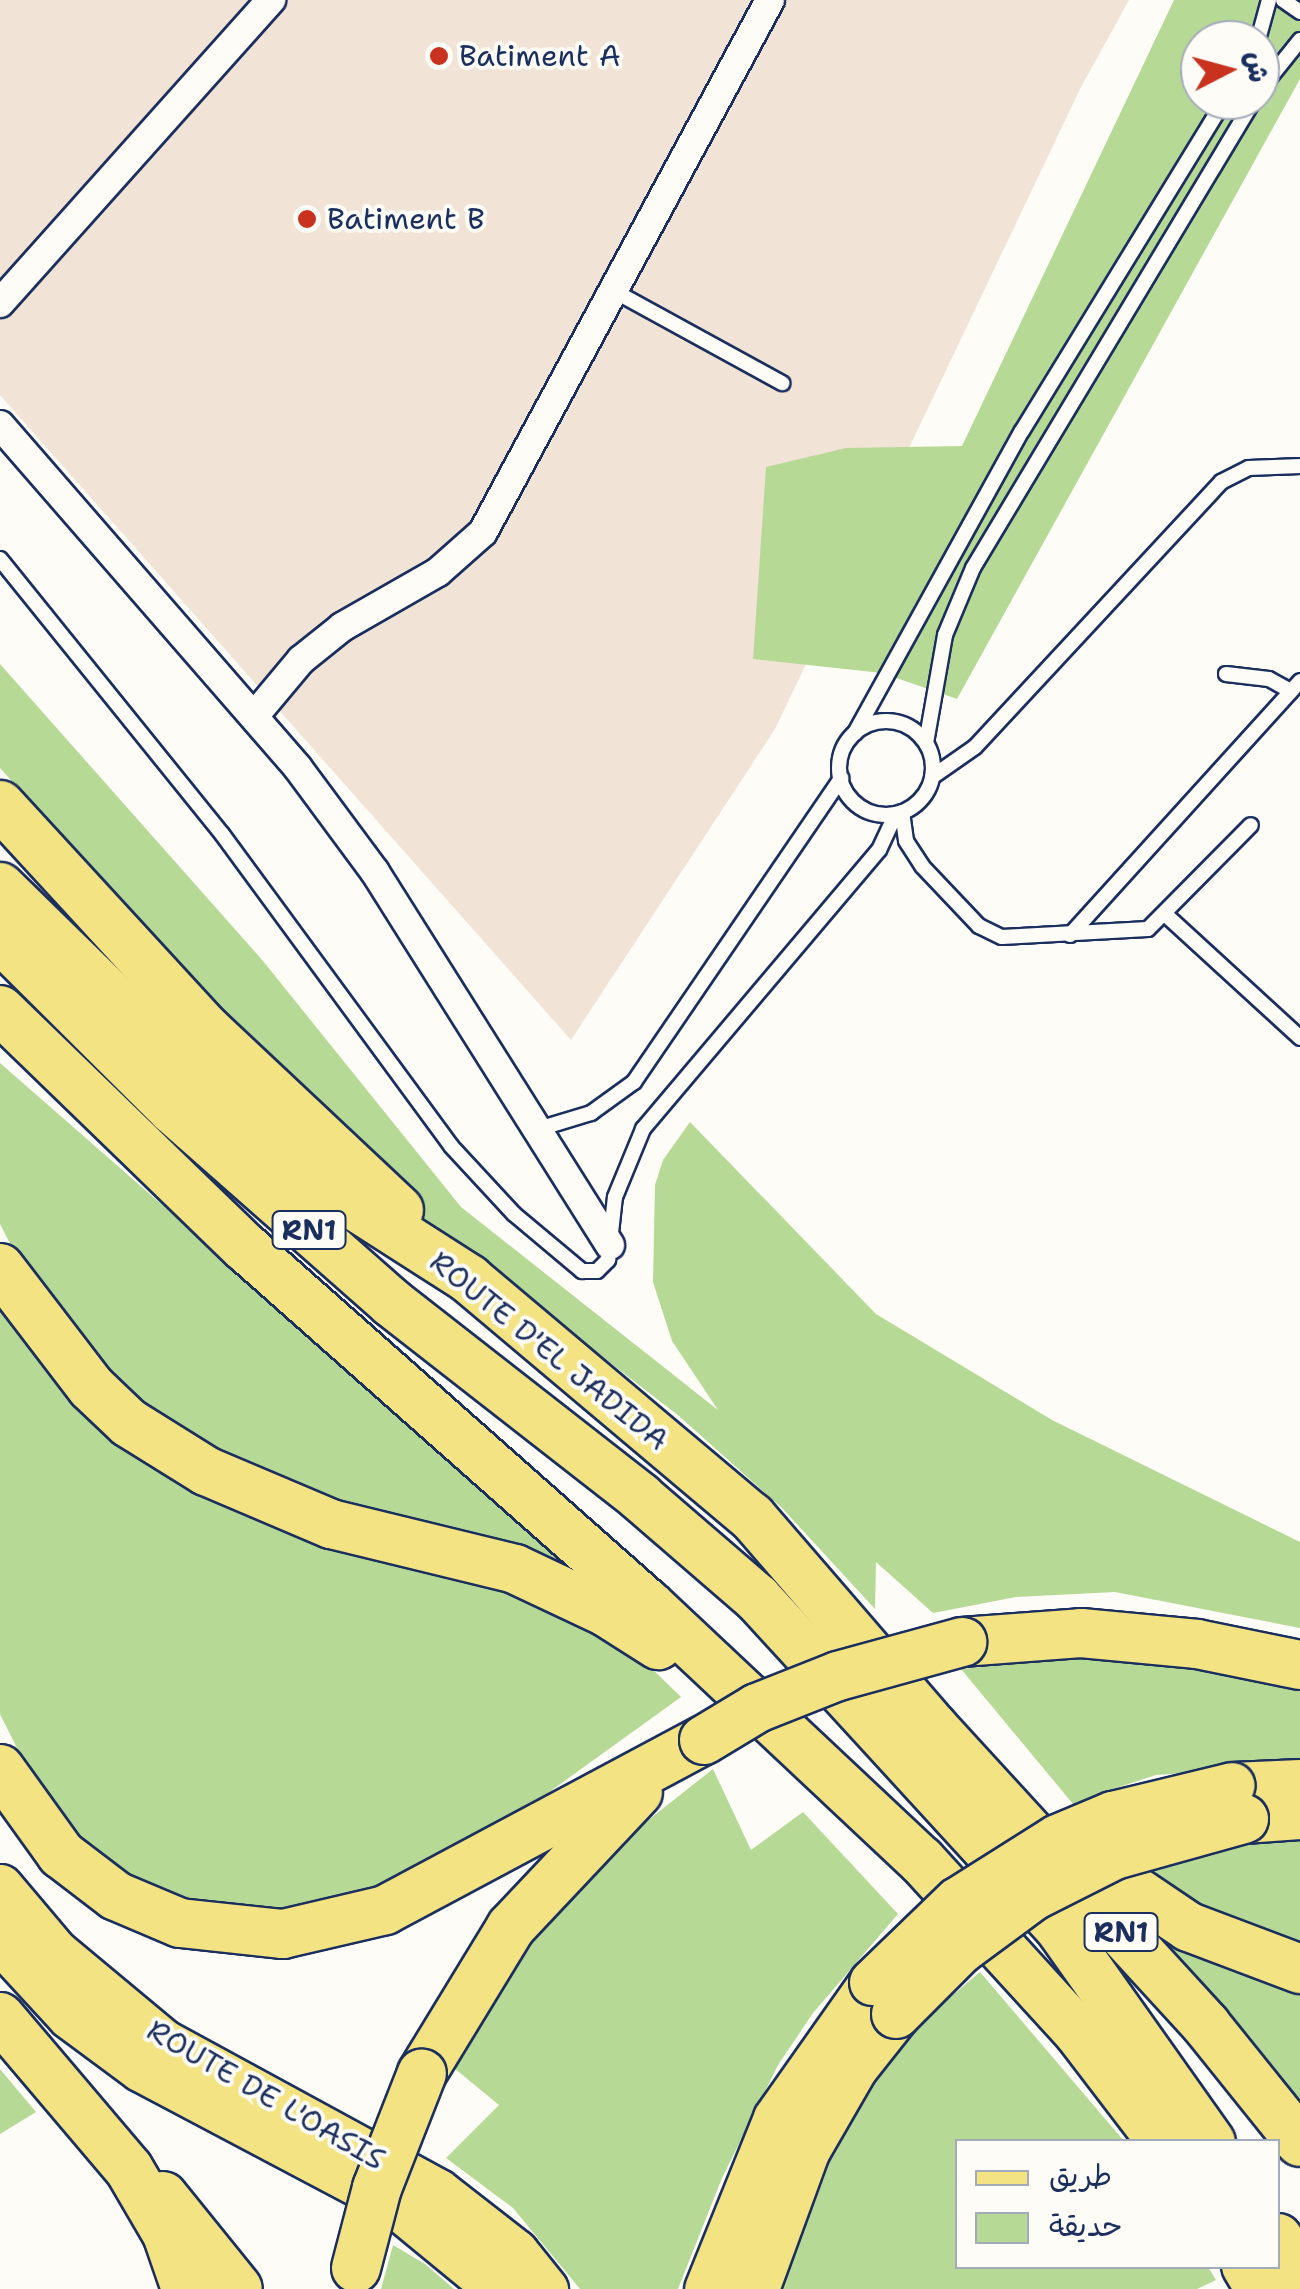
<!DOCTYPE html>
<meta charset="utf-8">
<style>
body{margin:0}
#map{position:relative;width:1300px;height:2289px;overflow:hidden;background:#fdfcf7;font-family:"Shantell Sans","Playpen Sans Arabic",sans-serif}
div>[style]{position:absolute}
[style*='--x']{left:calc(var(--x)*1px);top:calc(var(--y)*1px);width:calc(var(--w)*1px);rotate:calc(var(--a)*1deg)}
.built>*{inset:0;background:#f1e3d5}
.green>*{inset:0;background:#b6da95}
.roads{filter:drop-shadow(2px 0 #1b2f5e) drop-shadow(-2px 0 #1b2f5e) drop-shadow(0 2px #1b2f5e) drop-shadow(0 -2px #1b2f5e)}
.service>*{height:14px;margin:-7px;padding:0 7px;transform-origin:7px;border-radius:7px;background:#fdfcf7}
.service>.ring{margin:-7px;padding:0;box-sizing:content-box;background:none;border:14px solid #fdfcf7;border-radius:50%}
.minor>*{height:28px;margin:-14px;padding:0 14px;transform-origin:14px;border-radius:14px;background:#fdfcf7}
.primary>*{height:45px;margin:-22.5px;padding:0 22.5px;transform-origin:22.5px;border-radius:22.5px;background:#f4e382}
.trunk>*{height:48px;margin:-24px;padding:0 24px;transform-origin:24px;border-radius:24px;background:#f4e382}
.bridges{filter:drop-shadow(2px 0 #1b2f5e) drop-shadow(-2px 0 #1b2f5e) drop-shadow(0 2px #1b2f5e) drop-shadow(0 -2px #1b2f5e)}
.primary-bridge>*{height:45px;margin:-22.5px;padding:0 22.5px;transform-origin:22.5px;border-radius:22.5px;background:#f4e382}
.trunk-bridge>*{height:48px;margin:-24px;padding:0 24px;transform-origin:24px;border-radius:24px;background:#f4e382}
.dots>*{width:28px;height:28px;translate:-50% -50%;box-sizing:border-box;border:5px solid #fdfcf7;border-radius:50%}
span{translate:-50% -50%;white-space:nowrap;text-align:center;line-height:1.15;-webkit-text-stroke:8px #fdfcf7;paint-order:stroke}
.shield-label span{padding:2px 8px;background:#fdfcf7;border:2px solid;border-radius:8px;-webkit-text-stroke-width:0}
.shield-label{font-size:28px;color:#1b2f5e;font-weight:700}
.poi-label{font-size:30px;color:#1b2f5e}
.left{translate:0 -50%;text-align:left}
.street-label{font-size:30px;color:#1b2f5e}
.legend{position:absolute;left:955px;top:2139px;width:325px;height:130px;box-sizing:border-box;background:#fdfcf7;border:2px solid #a3aaba;margin:0;padding:12px 18px;list-style:none;font-size:30px;color:#1b2f5e}
.legend li{display:flex;align-items:center;gap:20px;height:50px}
.legend b{width:50px;border:2px solid #a3aaba}
.north{position:absolute;left:1180px;top:20px;width:100px;height:100px;box-sizing:border-box;background:#fdfcf7;border:2px solid #a3aaba;border-radius:50%;rotate:84deg;font-size:28px;font-weight:700;line-height:40px;text-align:center;color:#1b2f5e}
.north::after{content:'';display:block;margin:auto;width:35px;height:45px;background:#c8321e;clip-path:polygon(50% 0,100% 100%,50% 72%,0 100%)}
</style>
<div id="map">
<div class="built">
<div style="clip-path:polygon(0 0,1129px 0,1081px 87px,775px 729px,571px 1040px,0 395px)"></div>
</div>
<div class="green">
<div style="clip-path:polygon(evenodd,1174px 0,1300px 0,1300px 79px,957px 699px,882px 673px,753px 659px,766px 467px,846px 448px,962px 446px,1174px 0,1200px 40px,1260px 40px,1260px 100px,1200px 100px,1200px 40px)"></div>
<div style="clip-path:polygon(0 664px,263px 961px,461px 1207px,718px 1410px,672px 1341px,653px 1282px,655px 1185px,663px 1160px,690px 1122px,876px 1314px,1052px 1420px,1300px 1542px,1300px 1628px,1115px 1592px,1016px 1597px,933px 1613px,876px 1562px,875px 1609px,782px 1508px,679px 1416px,419px 1215px,252px 1046px,0 768px)"></div>
<div style="clip-path:polygon(0 1063px,432px 1441px,566px 1563px,301px 1497px,137px 1408px,21px 1265px,0 1224px)"></div>
<div style="clip-path:polygon(0 1303px,64px 1391px,123px 1444px,187px 1487px,305px 1538px,526px 1592px,644px 1661px,681px 1697px,459px 1857px,327px 1910px,221px 1911px,123px 1873px,73px 1831px,33px 1780px,0 1714px)"></div>
<div style="clip-path:polygon(1125px 1654px,1300px 1687px,1300px 1765px,1156px 1775px,1110px 1790px,1078px 1810px,961px 1669px)"></div>
<div style="clip-path:polygon(713px 1769px,751px 1850px,803px 1812px,898px 1914px,813px 2013px,778px 2065px,722px 2178px,678px 2289px,580px 2289px,513px 2208px,446px 2158px,499px 2105px,454px 2068px,545px 1923px,623px 1840px)"></div>
<div style="clip-path:polygon(1300px 1831px,1300px 1948px,1205px 1908px,1152px 1871px,1225px 1845px)"></div>
<div style="clip-path:polygon(1158px 1931px,1300px 1983px,1300px 2113px)"></div>
<div style="clip-path:polygon(980px 1972px,1124px 2141px,958px 2142px,958px 2266px,1208px 2267px,1216px 2280px,1197px 2289px,774px 2289px,785px 2249px,861px 2091px,915px 2027px)"></div>
<div style="clip-path:polygon(0 2069px,36px 2112px,0 2134px)"></div>
<div style="clip-path:polygon(393px 2245px,425px 2264px,454px 2289px,381px 2289px)"></div>
</div>
<div class="roads">
<div class="service">
<div style="--x:1283;--y:0;--w:21;--a:35"></div>
<div style="--x:1258;--y:40;--w:41;--a:-74.6"></div>
<div style="--x:1260;--y:90;--w:64;--a:-51.3"></div>
<div style="--x:614;--y:291;--w:192;--a:28.7"></div>
<div style="--x:0;--y:559;--w:353;--a:51.1"></div>
<div style="--x:222;--y:834;--w:387;--a:53.7"></div>
<div style="--x:451;--y:1146;--w:93;--a:47.2"></div>
<div style="--x:514;--y:1214;--w:89;--a:40"></div>
<div style="--x:582;--y:1271;--w:15;--a:0"></div>
<div style="--x:597;--y:1271;--w:16;--a:-45"></div>
<div style="--x:608;--y:1260;--w:63;--a:-83.7"></div>
<div style="--x:615;--y:1197;--w:74;--a:-67.6"></div>
<div style="--x:643;--y:1129;--w:365;--a:-49.8"></div>
<div style="--x:879;--y:850;--w:40;--a:-65"></div>
<div style="--x:1226;--y:674;--w:43;--a:6.6"></div>
<div style="--x:1269;--y:679;--w:25;--a:29"></div>
<div class="ring" style="left:839px;top:721px;width:80px;height:80px"></div>
<div style="--x:855;--y:733;--w:345;--a:-61.1"></div>
<div style="--x:1022;--y:431;--w:388;--a:-58.5"></div>
<div style="--x:926;--y:743;--w:110;--a:-80"></div>
<div style="--x:945;--y:635;--w:73;--a:-67.3"></div>
<div style="--x:973;--y:568;--w:546;--a:-59.02"></div>
<div style="--x:932;--y:777;--w:52;--a:-34.9"></div>
<div style="--x:975;--y:747;--w:362;--a:-47.1"></div>
<div style="--x:1221;--y:482;--w:31;--a:-27"></div>
<div style="--x:1249;--y:468;--w:51;--a:-2.2"></div>
<div style="--x:902;--y:812;--w:29;--a:82"></div>
<div style="--x:906;--y:841;--w:30;--a:57"></div>
<div style="--x:922;--y:866;--w:83;--a:46.5"></div>
<div style="--x:979;--y:926;--w:25;--a:26"></div>
<div style="--x:1002;--y:937;--w:146;--a:-3.1"></div>
<div style="--x:1148;--y:929;--w:146;--a:-45.3"></div>
<div style="--x:1166;--y:915;--w:182;--a:42.5"></div>
<div style="--x:1070;--y:935;--w:343;--a:-47.8"></div>
<div style="--x:535;--y:1130;--w:59;--a:-16.9"></div>
<div style="--x:591;--y:1113;--w:53;--a:-35.8"></div>
<div style="--x:634;--y:1082;--w:368;--a:-55.7"></div>
</div>
<div class="minor">
<div style="--x:0;--y:303;--w:407;--a:-48.2"></div>
<div style="--x:0;--y:425;--w:454;--a:49"></div>
<div style="--x:298;--y:768;--w:129;--a:53.5"></div>
<div style="--x:375;--y:872;--w:441;--a:57.8"></div>
<div style="--x:255;--y:715;--w:72;--a:-50.1"></div>
<div style="--x:301;--y:660;--w:53;--a:-38.8"></div>
<div style="--x:342;--y:627;--w:111;--a:-29.8"></div>
<div style="--x:438;--y:572;--w:60;--a:-41.6"></div>
<div style="--x:483;--y:532;--w:604;--a:-61.65"></div>
</div>
<div class="primary">
<div style="--x:1232;--y:1785;--w:68;--a:-2.5"></div>
<div style="--x:0;--y:1887;--w:85;--a:49.8"></div>
<div style="--x:55;--y:1952;--w:141;--a:39.8"></div>
<div style="--x:163;--y:2042;--w:313;--a:28.6"></div>
<div style="--x:438;--y:2192;--w:98;--a:37.9"></div>
<div style="--x:515;--y:2252;--w:48;--a:51"></div>
<div style="--x:0;--y:1940;--w:103;--a:47.4"></div>
<div style="--x:70;--y:2016;--w:87;--a:36.6"></div>
<div style="--x:140;--y:2068;--w:284;--a:27.9"></div>
<div style="--x:391;--y:2201;--w:139;--a:39.4"></div>
<div style="--x:707;--y:2289;--w:184;--a:-68"></div>
<div style="--x:776;--y:2118;--w:166;--a:-54.8"></div>
</div>
<div class="trunk">
<div style="--x:0;--y:805;--w:303;--a:47.4"></div>
<div style="--x:205;--y:1028;--w:266;--a:43.2"></div>
<div style="--x:0;--y:887;--w:286;--a:44.4"></div>
<div style="--x:204;--y:1087;--w:146;--a:40"></div>
<div style="--x:316;--y:1181;--w:182;--a:32.6"></div>
<div style="--x:469;--y:1279;--w:370;--a:40.1"></div>
<div style="--x:752;--y:1517;--w:279;--a:49.2"></div>
<div style="--x:934;--y:1728;--w:403;--a:47.5"></div>
<div style="--x:1206;--y:2025;--w:150;--a:51.2"></div>
<div style="--x:0;--y:938;--w:243;--a:44.8"></div>
<div style="--x:172;--y:1109;--w:293;--a:41.4"></div>
<div style="--x:392;--y:1303;--w:315;--a:38"></div>
<div style="--x:640;--y:1497;--w:155;--a:40.8"></div>
<div style="--x:757;--y:1598;--w:449;--a:47.5"></div>
<div style="--x:1060;--y:1929;--w:261;--a:54.7"></div>
<div style="--x:0;--y:1010;--w:342;--a:44.1"></div>
<div style="--x:246;--y:1248;--w:538;--a:41.54"></div>
<div style="--x:649;--y:1605;--w:373;--a:43.2"></div>
<div style="--x:921;--y:1860;--w:233;--a:47.6"></div>
<div style="--x:1078;--y:2032;--w:138;--a:52.6"></div>
<div style="--x:0;--y:1268;--w:150;--a:52.6"></div>
<div style="--x:91;--y:1387;--w:52;--a:43.5"></div>
<div style="--x:129;--y:1423;--w:91;--a:31.9"></div>
<div style="--x:206;--y:1471;--w:136;--a:23"></div>
<div style="--x:331;--y:1524;--w:189;--a:13.7"></div>
<div style="--x:515;--y:1569;--w:101;--a:25.3"></div>
<div style="--x:606;--y:1612;--w:62;--a:32.4"></div>
<div style="--x:962;--y:1642;--w:119;--a:-4.3"></div>
<div style="--x:1081;--y:1633;--w:117;--a:5.4"></div>
<div style="--x:1197;--y:1644;--w:105;--a:11.5"></div>
<div style="--x:0;--y:1769;--w:105;--a:54.3"></div>
<div style="--x:61;--y:1854;--w:69;--a:37.4"></div>
<div style="--x:116;--y:1896;--w:69;--a:22.9"></div>
<div style="--x:180;--y:1923;--w:104;--a:6.1"></div>
<div style="--x:283;--y:1934;--w:105;--a:-13.2"></div>
<div style="--x:385;--y:1910;--w:361;--a:-28.1"></div>
<div style="--x:1244;--y:1819;--w:56;--a:-4.1"></div>
<div style="--x:1070;--y:1836;--w:66;--a:41.9"></div>
<div style="--x:1119;--y:1880;--w:84;--a:33.9"></div>
<div style="--x:1189;--y:1927;--w:119;--a:20.7"></div>
<div style="--x:0;--y:2017;--w:199;--a:49.7"></div>
<div style="--x:129;--y:2169;--w:75;--a:59.7"></div>
<div style="--x:167;--y:2234;--w:58;--a:70.9"></div>
<div style="--x:422;--y:2073;--w:171;--a:-58.6"></div>
<div style="--x:511;--y:1927;--w:185;--a:-46.7"></div>
<div style="--x:163;--y:2196;--w:119;--a:51.1"></div>
<div style="--x:1278;--y:2238;--w:40;--a:57.1"></div>
<div style="--x:1246;--y:2266;--w:27;--a:59"></div>
<div style="--x:755;--y:2289;--w:148;--a:-69.9"></div>
<div style="--x:806;--y:2150;--w:96;--a:-60"></div>
<div style="--x:854;--y:2067;--w:68;--a:-51.6"></div>
</div>
</div>
<div class="bridges">
<div class="primary-bridge">
<div style="--x:872;--y:1982;--w:118;--a:-44"></div>
<div style="--x:957;--y:1900;--w:118;--a:-32.2"></div>
<div style="--x:1057;--y:1837;--w:60;--a:-22.7"></div>
<div style="--x:1112;--y:1814;--w:123;--a:-13.6"></div>
</div>
<div class="trunk-bridge">
<div style="--x:704;--y:1740;--w:62;--a:-31.1"></div>
<div style="--x:757;--y:1708;--w:87;--a:-21.6"></div>
<div style="--x:838;--y:1676;--w:129;--a:-15.3"></div>
<div style="--x:896;--y:2014;--w:91;--a:-45"></div>
<div style="--x:960;--y:1950;--w:91;--a:-36.5"></div>
<div style="--x:1033;--y:1896;--w:91;--a:-26.8"></div>
<div style="--x:1114;--y:1855;--w:135;--a:-15.5"></div>
<div style="--x:356;--y:2268;--w:83;--a:-75.3"></div>
<div style="--x:377;--y:2188;--w:123;--a:-68.6"></div>
</div>
</div>
<div class="dots">
<div style="left:439px;top:56px;background:#c8321e"></div>
<div style="left:307px;top:219px;background:#c8321e"></div>
</div>
<div class="shield-label">
<span style="left:309px;top:1230px">RN1</span>
<span style="left:1121px;top:1932px">RN1</span>
</div>
<div class="poi-label">
<span class="left" style="left:459px;top:56px">Batiment A</span>
<span class="left" style="left:327px;top:219px">Batiment B</span>
</div>
<div class="street-label">
<span style="left:549px;top:1351px;rotate:39deg">ROUTE D'EL JADIDA</span>
<span style="left:266px;top:2095px;rotate:30deg">ROUTE DE L'OASIS</span>
</div>
<ul class="legend">
<li><b style="height:12px;background:#f4e382"></b>طريق</li>
<li><b style="height:28px;background:#b6da95"></b>حديقة</li>
</ul>
<div class="north">ش</div>
</div>
